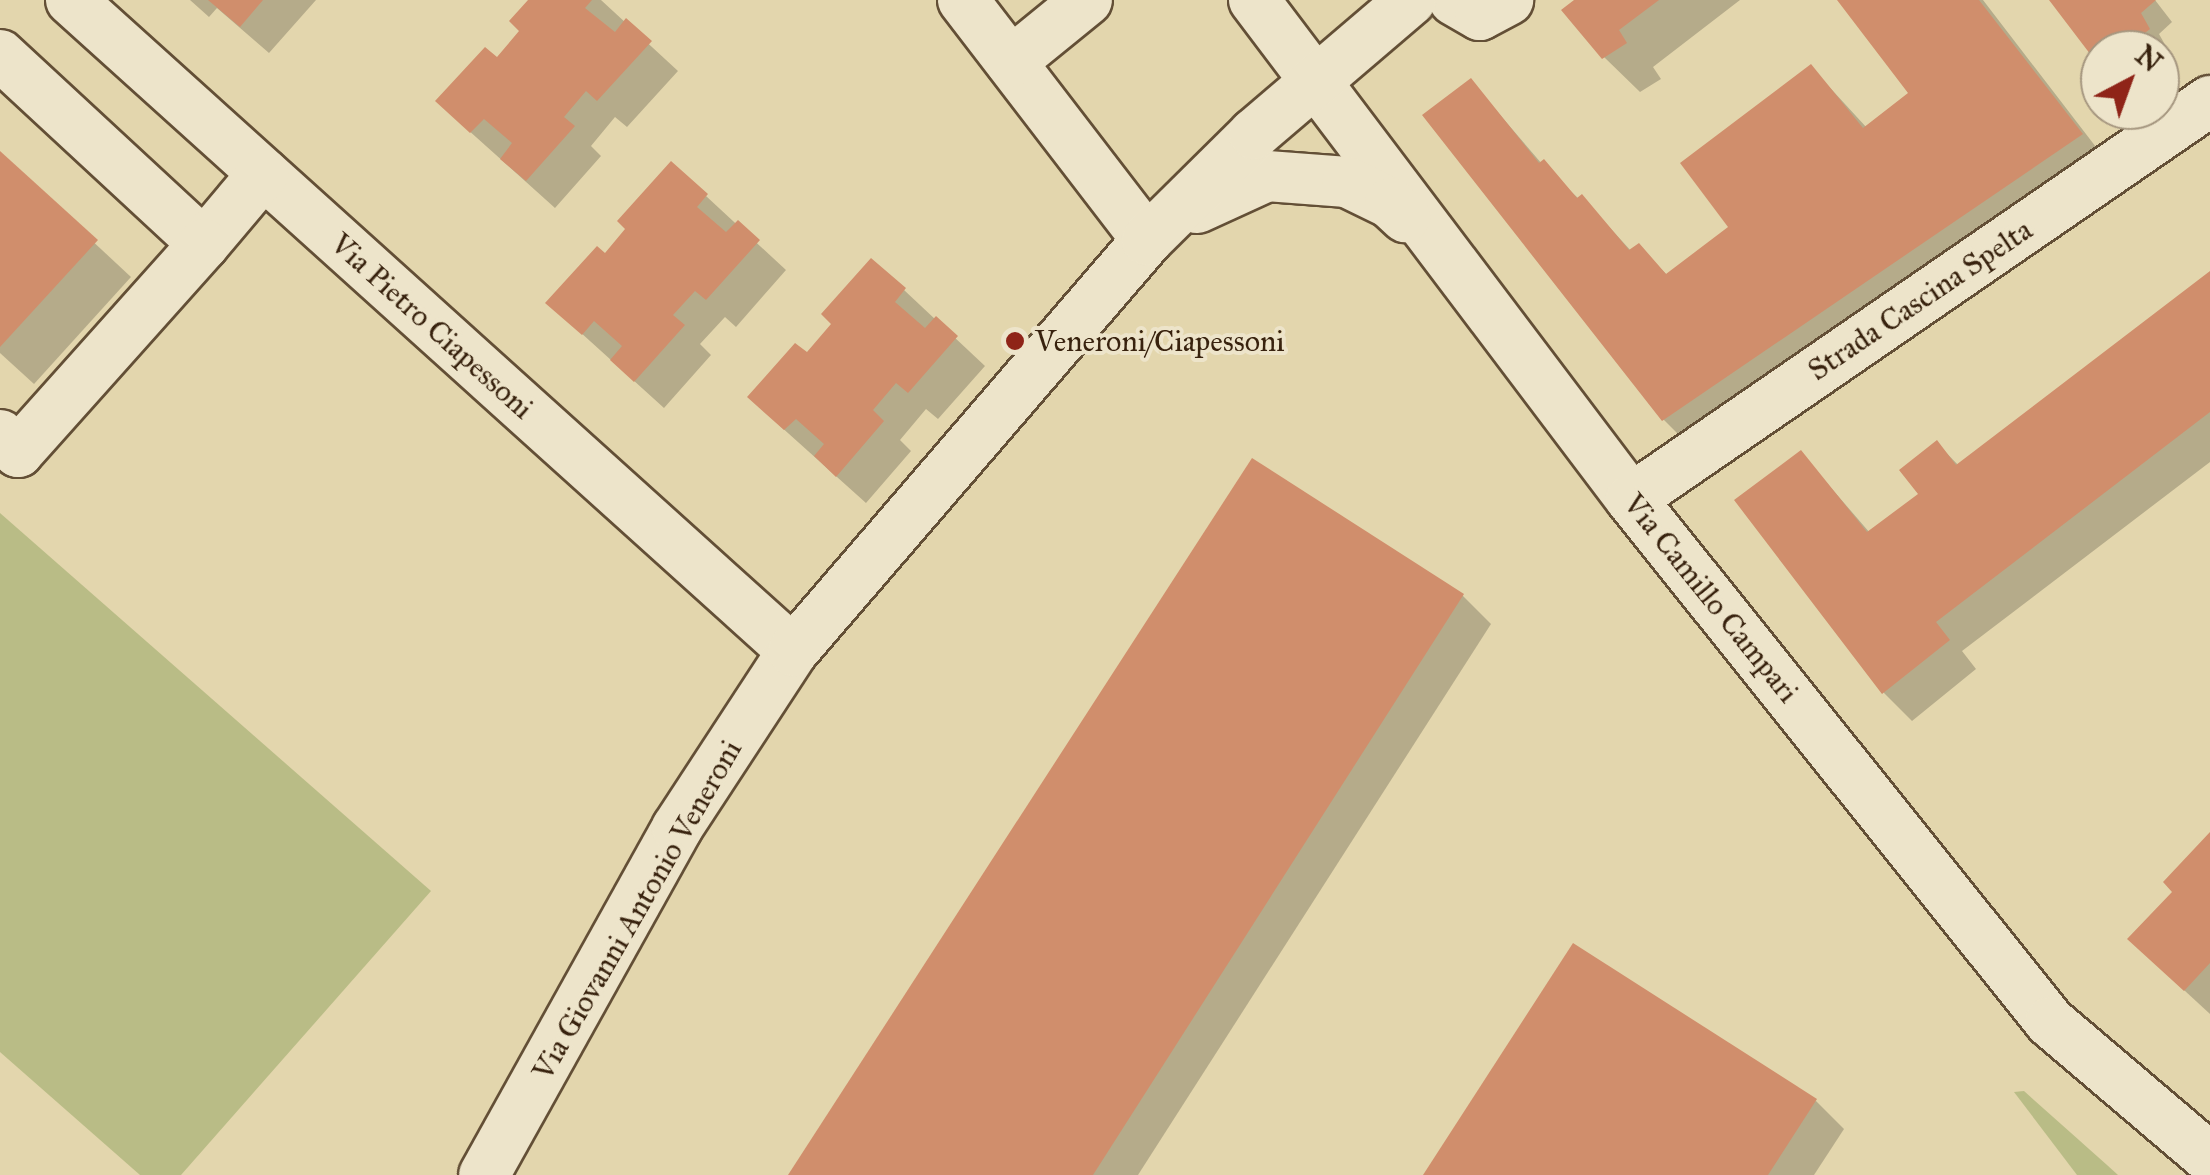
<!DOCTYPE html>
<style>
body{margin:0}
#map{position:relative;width:2210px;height:1175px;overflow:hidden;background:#e3d6ad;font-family:"IM FELL Great Primer",serif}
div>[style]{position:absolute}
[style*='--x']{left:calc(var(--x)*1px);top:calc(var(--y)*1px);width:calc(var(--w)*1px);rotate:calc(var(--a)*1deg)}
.green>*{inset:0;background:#b9bc86}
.shadow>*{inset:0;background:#0003}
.building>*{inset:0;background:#d08e6c}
.roads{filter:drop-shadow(2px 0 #634f36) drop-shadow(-2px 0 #634f36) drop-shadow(0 2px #634f36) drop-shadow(0 -2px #634f36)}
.minor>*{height:50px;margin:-25px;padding:0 25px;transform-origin:25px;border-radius:25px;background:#ede4ca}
.dots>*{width:28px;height:28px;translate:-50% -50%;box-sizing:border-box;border:5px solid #ede4ca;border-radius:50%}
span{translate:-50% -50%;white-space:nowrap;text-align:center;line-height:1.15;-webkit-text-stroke:8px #ede4ca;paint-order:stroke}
.street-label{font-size:30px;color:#38220e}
.poi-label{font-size:30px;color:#38220e}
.left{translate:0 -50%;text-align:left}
.north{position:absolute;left:2080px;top:30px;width:100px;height:100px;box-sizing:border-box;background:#ede4ca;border:2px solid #a5967f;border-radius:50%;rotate:41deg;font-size:28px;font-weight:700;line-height:40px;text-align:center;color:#38220e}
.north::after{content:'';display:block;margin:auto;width:35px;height:45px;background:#8f2418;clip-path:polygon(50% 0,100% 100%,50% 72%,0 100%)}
</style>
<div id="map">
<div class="green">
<div style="clip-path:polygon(0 513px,431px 891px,181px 1175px,140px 1175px,0 1052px)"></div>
<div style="clip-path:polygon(2024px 1091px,2107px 1165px,2118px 1175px,2077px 1175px,2014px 1092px)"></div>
</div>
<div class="shadow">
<div style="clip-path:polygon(190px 0,316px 0,269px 53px,217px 8px,209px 17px)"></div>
<div style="clip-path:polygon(532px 0,601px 0,678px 71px,627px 127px,615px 117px,591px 146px,601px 156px,555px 208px,467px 129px,497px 60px,523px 31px)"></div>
<div style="clip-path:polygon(1578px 0,1740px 0,1653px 67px,1661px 79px,1640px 92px,1604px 57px)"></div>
<div style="clip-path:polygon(1841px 0,1983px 0,2109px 164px,1692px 448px,1664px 420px,1425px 115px,1471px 81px,1542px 164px,1579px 199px,1582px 197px,1632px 252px,1639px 246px,1668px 276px,1732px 228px,1811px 67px,1867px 128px,1911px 94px)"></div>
<div style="clip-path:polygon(2053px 0,2155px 0,2172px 22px,2159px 34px,2168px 50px,2160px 56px,2160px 50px,2100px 50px,2100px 63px)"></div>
<div style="clip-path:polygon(0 155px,131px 277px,34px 384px,0 353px)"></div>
<div style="clip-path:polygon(706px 196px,786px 270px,736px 327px,725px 317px,700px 344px,711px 355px,664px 408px,548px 303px,605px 257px)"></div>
<div style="clip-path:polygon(2210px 273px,2210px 462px,1962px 651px,1976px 669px,1912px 721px,1884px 693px,1801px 453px,1870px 533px,1922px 494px,1937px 443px,1959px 466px)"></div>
<div style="clip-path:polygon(904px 290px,985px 366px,938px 419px,926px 409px,900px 440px,911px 451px,866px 503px,779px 425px,807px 356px)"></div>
<div style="clip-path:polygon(1253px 461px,1463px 596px,1491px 624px,1138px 1175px,791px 1175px)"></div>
<div style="clip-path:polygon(2210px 835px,2210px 1014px,2159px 967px,2175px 892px)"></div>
<div style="clip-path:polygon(1816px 1101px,1844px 1129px,1814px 1175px,1426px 1175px)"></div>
</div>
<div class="building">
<div style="clip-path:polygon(208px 0,263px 0,240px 27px)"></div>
<div style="clip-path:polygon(528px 0,592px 0,585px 8px,615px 32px,626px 18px,652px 41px,597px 101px,586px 91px,564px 117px,575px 126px,526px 181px,500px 159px,512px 143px,484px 119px,470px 133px,435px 101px,485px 47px,497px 57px,519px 31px,509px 21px)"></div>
<div style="clip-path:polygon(1574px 0,1659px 0,1619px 30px,1627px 43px,1602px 59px,1561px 10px)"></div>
<div style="clip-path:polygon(1837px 0,1979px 0,2083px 134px,1662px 421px,1422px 115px,1471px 78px,1539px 163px,1544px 159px,1577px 198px,1582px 194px,1629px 250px,1639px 243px,1666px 274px,1728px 227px,1680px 163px,1811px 64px,1863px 128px,1908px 93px)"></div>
<div style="clip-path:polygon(2049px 0,2156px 0,2141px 13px,2150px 29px,2123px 50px,2100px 50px,2100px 67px)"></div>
<div style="clip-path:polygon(0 151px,98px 240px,0 347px)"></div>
<div style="clip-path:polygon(671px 161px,708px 194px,697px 207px,726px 232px,738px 220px,760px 240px,706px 300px,695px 291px,673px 315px,685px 325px,634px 382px,610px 360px,622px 346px,594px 321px,582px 335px,545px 303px,597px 246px,605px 253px,625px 229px,617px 221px)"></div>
<div style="clip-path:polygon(871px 258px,906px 288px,895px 302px,925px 328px,936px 316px,958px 336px,908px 393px,896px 383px,873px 410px,884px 421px,836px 477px,814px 456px,824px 444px,796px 419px,784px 430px,747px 397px,795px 343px,807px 352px,831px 324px,821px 314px)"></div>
<div style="clip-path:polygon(2210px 271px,2210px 412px,1936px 622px,1950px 640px,1882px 694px,1734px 500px,1801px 450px,1867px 532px,1918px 494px,1899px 470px,1937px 440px,1956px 465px)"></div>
<div style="clip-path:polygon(1252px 458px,1464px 594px,1093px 1175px,788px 1175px)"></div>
<div style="clip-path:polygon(2210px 832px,2210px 963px,2184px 991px,2127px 939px,2172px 892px,2163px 882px)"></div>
<div style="clip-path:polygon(1573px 943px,1817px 1099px,1768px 1175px,1423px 1175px)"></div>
</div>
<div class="roads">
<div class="minor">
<div style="--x:71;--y:0;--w:972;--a:42.04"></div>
<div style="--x:963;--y:0;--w:302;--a:52.5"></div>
<div style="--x:1254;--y:0;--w:625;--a:52.93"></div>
<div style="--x:1631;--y:499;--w:670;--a:51.3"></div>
<div style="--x:2050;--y:1022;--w:210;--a:40.4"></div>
<div style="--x:1454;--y:0;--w:30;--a:30"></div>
<div style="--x:1480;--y:15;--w:32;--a:-28"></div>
<div style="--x:0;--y:55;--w:278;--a:42.8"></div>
<div style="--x:204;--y:244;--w:92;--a:-49.9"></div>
<div style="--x:1011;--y:62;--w:98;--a:-39.2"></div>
<div style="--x:1197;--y:208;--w:77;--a:-24.6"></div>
<div style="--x:1267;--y:176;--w:80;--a:4.3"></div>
<div style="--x:1347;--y:182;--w:48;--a:26"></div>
<div style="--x:1390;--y:203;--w:21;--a:43"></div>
<div style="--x:0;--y:435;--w:25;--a:43"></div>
<div style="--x:18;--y:452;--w:279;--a:-48.2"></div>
<div style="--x:1631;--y:499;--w:703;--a:-34.5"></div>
<div style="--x:484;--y:1175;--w:397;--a:-60.9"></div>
<div style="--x:677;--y:828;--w:212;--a:-56.8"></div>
<div style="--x:793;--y:651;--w:542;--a:-49.26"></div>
<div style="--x:1147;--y:240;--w:151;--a:-44.7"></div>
<div style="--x:1254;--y:134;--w:206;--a:-40.5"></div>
</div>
</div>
<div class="dots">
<div style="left:1015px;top:341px;background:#8f2418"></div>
</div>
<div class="street-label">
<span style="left:1920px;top:300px;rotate:-34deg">Strada Cascina Spelta</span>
<span style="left:432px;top:326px;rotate:42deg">Via Pietro Ciapessoni</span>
<span style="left:1711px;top:598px;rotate:51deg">Via Camillo Campari</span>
<span style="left:637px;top:910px;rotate:-60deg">Via Giovanni Antonio Veneroni</span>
</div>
<div class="poi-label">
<span class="left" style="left:1035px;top:341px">Veneroni/Ciapessoni</span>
</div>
<div class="north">N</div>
</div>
